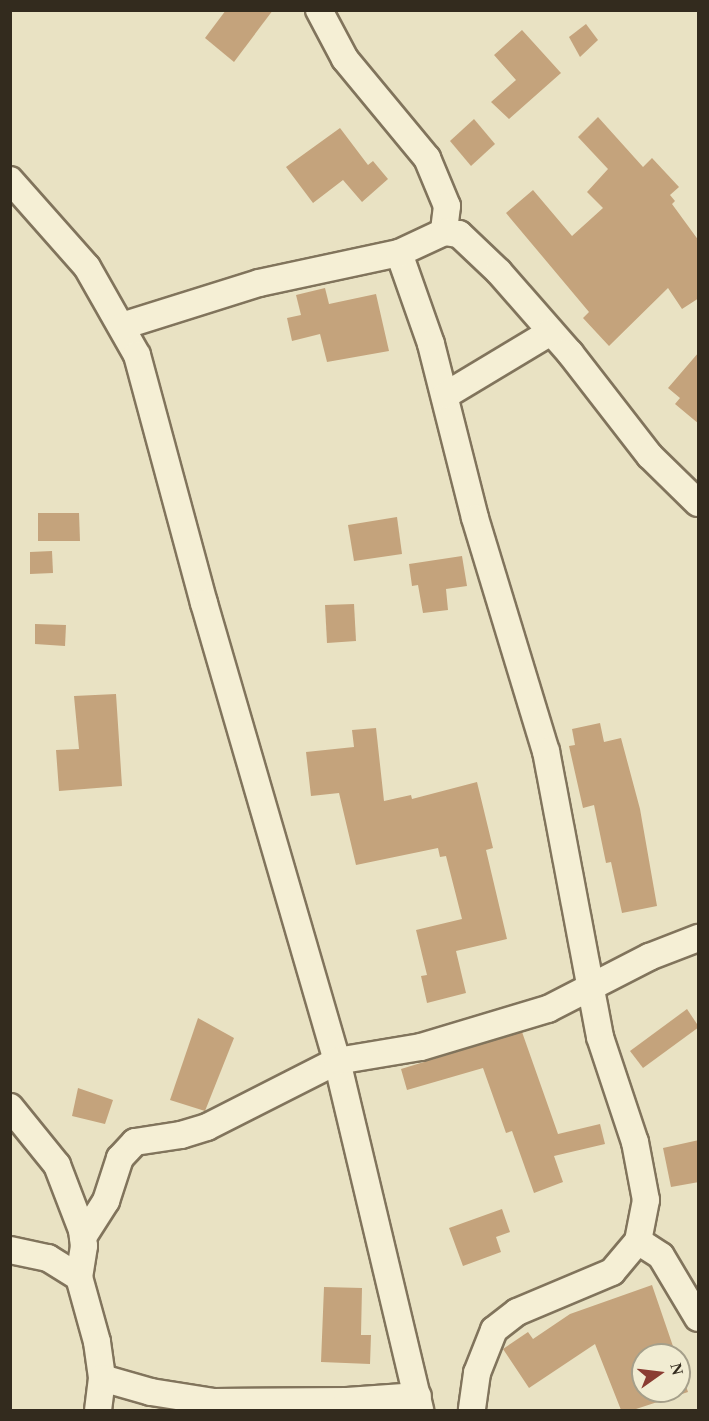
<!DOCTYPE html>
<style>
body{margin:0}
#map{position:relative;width:709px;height:1421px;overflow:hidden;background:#e9e2c3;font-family:Georgia,serif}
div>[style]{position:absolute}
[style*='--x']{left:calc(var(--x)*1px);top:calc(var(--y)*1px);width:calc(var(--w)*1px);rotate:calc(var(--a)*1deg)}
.building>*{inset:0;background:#c4a37c}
.roads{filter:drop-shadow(2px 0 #81745c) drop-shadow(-2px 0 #81745c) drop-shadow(0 2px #81745c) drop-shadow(0 -2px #81745c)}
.street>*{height:26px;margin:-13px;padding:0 13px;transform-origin:13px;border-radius:13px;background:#f5efd5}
span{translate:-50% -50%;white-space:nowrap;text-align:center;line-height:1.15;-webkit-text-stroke:4.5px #f1ecd2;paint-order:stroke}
.frame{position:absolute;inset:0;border:12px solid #332b1e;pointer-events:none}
.north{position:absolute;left:631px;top:1343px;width:60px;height:60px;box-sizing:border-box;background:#f1ecd2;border:2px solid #a59f8a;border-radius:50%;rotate:76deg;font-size:16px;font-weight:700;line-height:24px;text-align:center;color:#332b1e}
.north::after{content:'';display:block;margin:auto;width:21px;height:27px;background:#8a3c32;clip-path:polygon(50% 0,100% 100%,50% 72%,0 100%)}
</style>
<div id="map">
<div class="building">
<div style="clip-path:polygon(226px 10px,273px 10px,234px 62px,205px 38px)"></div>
<div style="clip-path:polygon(586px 24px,598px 40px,580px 57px,569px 37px)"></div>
<div style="clip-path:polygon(522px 30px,561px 73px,509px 119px,491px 102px,516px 80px,494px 55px)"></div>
<div style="clip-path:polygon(598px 117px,643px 167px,652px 158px,679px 187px,670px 195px,675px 201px,672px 204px,699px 241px,699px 298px,682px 309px,668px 288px,609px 346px,583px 318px,589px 312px,506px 213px,533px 190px,572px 236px,603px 208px,587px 192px,608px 169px,578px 137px)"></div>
<div style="clip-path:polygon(474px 119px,495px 144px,471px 166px,450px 141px)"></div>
<div style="clip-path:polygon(340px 128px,368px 165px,373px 161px,388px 179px,362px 202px,343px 180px,313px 203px,286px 167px)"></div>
<div style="clip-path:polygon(325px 288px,329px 304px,376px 294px,389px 351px,327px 362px,320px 334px,292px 341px,287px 318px,301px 315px,296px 295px)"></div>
<div style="clip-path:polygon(699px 352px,699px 424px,675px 404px,680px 398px,668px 388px)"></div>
<div style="clip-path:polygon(38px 513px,79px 513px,80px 541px,38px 541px)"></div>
<div style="clip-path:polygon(397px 517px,402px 554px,354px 561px,348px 525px)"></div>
<div style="clip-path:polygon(52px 551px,53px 573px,30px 574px,30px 552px)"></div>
<div style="clip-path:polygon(462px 556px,467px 586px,446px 589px,448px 610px,423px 613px,418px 585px,412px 586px,409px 564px)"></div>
<div style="clip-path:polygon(354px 604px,356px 641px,327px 643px,325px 605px)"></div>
<div style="clip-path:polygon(35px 624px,66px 625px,65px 646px,35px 644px)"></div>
<div style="clip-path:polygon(116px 694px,122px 786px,59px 791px,56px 750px,79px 749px,74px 696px)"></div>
<div style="clip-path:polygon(600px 723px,604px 742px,621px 738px,640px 809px,657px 906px,622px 913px,611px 862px,606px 863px,594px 805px,583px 808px,569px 746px,575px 745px,572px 729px)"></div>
<div style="clip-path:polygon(376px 728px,384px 801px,411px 795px,412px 799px,477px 782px,493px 848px,486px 850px,507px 939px,456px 951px,466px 993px,427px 1003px,421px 976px,427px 975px,416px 930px,462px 919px,446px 856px,440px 857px,438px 848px,356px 865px,339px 793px,311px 796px,306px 752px,354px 747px,352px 730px)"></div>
<div style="clip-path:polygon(687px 1009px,699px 1027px,643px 1068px,630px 1051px)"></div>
<div style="clip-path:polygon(198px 1018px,234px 1038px,205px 1111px,170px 1100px)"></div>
<div style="clip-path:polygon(522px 1032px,558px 1134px,600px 1124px,605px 1144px,554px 1156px,563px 1182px,534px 1193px,512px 1131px,506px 1133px,483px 1068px,407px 1090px,401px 1069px)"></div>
<div style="clip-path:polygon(78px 1088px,113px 1100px,105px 1124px,72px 1116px)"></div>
<div style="clip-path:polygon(699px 1140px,699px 1182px,671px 1187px,663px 1148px)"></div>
<div style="clip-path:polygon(502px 1209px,510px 1232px,496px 1237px,501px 1252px,463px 1266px,449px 1228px)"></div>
<div style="clip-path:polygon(652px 1285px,676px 1355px,643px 1355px,643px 1391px,679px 1391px,679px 1365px,688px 1392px,633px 1410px,621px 1410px,595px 1344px,529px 1388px,503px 1349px,528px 1332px,533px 1339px,570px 1314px)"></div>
<div style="clip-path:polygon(324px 1287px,362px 1288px,361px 1335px,371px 1335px,370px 1364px,321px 1362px)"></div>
</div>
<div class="roads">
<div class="street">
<div style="--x:319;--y:10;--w:55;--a:62"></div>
<div style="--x:345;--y:59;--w:129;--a:50.4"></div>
<div style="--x:427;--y:158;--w:52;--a:67.4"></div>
<div style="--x:447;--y:206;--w:26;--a:97"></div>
<div style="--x:10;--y:180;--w:116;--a:48.5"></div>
<div style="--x:87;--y:267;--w:101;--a:60.4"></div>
<div style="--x:137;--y:355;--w:257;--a:74.9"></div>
<div style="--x:204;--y:603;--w:477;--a:73.8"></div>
<div style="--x:337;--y:1061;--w:359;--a:76.6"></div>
<div style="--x:399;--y:253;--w:96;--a:70.6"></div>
<div style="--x:431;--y:344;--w:179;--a:75.8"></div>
<div style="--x:475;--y:518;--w:244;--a:73.1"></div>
<div style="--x:546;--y:751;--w:291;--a:79.3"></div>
<div style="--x:600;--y:1037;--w:111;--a:71.6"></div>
<div style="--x:635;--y:1142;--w:59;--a:79.3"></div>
<div style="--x:646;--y:1200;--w:42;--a:101"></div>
<div style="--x:638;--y:1241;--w:40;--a:130"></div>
<div style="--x:612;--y:1272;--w:103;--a:157.2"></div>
<div style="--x:517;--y:1312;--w:29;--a:142"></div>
<div style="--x:494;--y:1330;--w:46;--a:111.6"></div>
<div style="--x:477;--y:1373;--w:37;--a:98"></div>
<div style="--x:122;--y:326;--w:144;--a:-17.4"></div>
<div style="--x:259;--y:283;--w:143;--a:-12.1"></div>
<div style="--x:399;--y:253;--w:50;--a:-25"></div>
<div style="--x:444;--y:232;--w:15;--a:8"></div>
<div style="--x:459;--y:234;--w:55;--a:43.5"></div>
<div style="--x:499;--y:272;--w:108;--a:48.8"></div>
<div style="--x:570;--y:353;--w:130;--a:52.2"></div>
<div style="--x:650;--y:456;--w:67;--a:44.4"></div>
<div style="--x:446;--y:395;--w:122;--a:-31"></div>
<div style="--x:10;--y:1107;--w:75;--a:51"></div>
<div style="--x:57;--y:1165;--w:70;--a:69"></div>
<div style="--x:82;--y:1230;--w:16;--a:83"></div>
<div style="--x:84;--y:1246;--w:31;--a:99"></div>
<div style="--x:79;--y:1277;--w:67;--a:74.5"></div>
<div style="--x:97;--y:1342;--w:36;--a:82"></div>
<div style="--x:102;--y:1378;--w:32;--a:97"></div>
<div style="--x:83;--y:1237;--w:43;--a:-57.4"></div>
<div style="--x:106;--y:1201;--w:45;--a:-72"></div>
<div style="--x:120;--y:1158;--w:22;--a:-47"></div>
<div style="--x:135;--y:1142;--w:47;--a:-8.7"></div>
<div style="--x:181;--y:1135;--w:27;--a:-17"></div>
<div style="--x:207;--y:1127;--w:146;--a:-26.9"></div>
<div style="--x:337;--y:1061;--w:85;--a:-9.5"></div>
<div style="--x:421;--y:1047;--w:133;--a:-16.7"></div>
<div style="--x:548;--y:1009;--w:114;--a:-27.2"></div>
<div style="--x:649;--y:957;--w:53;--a:-21.2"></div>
<div style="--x:638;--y:1241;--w:27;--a:33"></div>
<div style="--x:661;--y:1256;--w:72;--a:59.2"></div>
<div style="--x:10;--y:1250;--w:39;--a:12"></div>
<div style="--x:48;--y:1258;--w:36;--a:32"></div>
<div style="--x:102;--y:1378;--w:51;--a:15.9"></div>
<div style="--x:151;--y:1392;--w:64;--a:9"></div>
<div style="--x:214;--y:1402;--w:133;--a:-0.4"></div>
<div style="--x:347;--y:1401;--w:71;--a:-4"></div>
</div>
</div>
<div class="frame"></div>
<div class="north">N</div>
</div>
